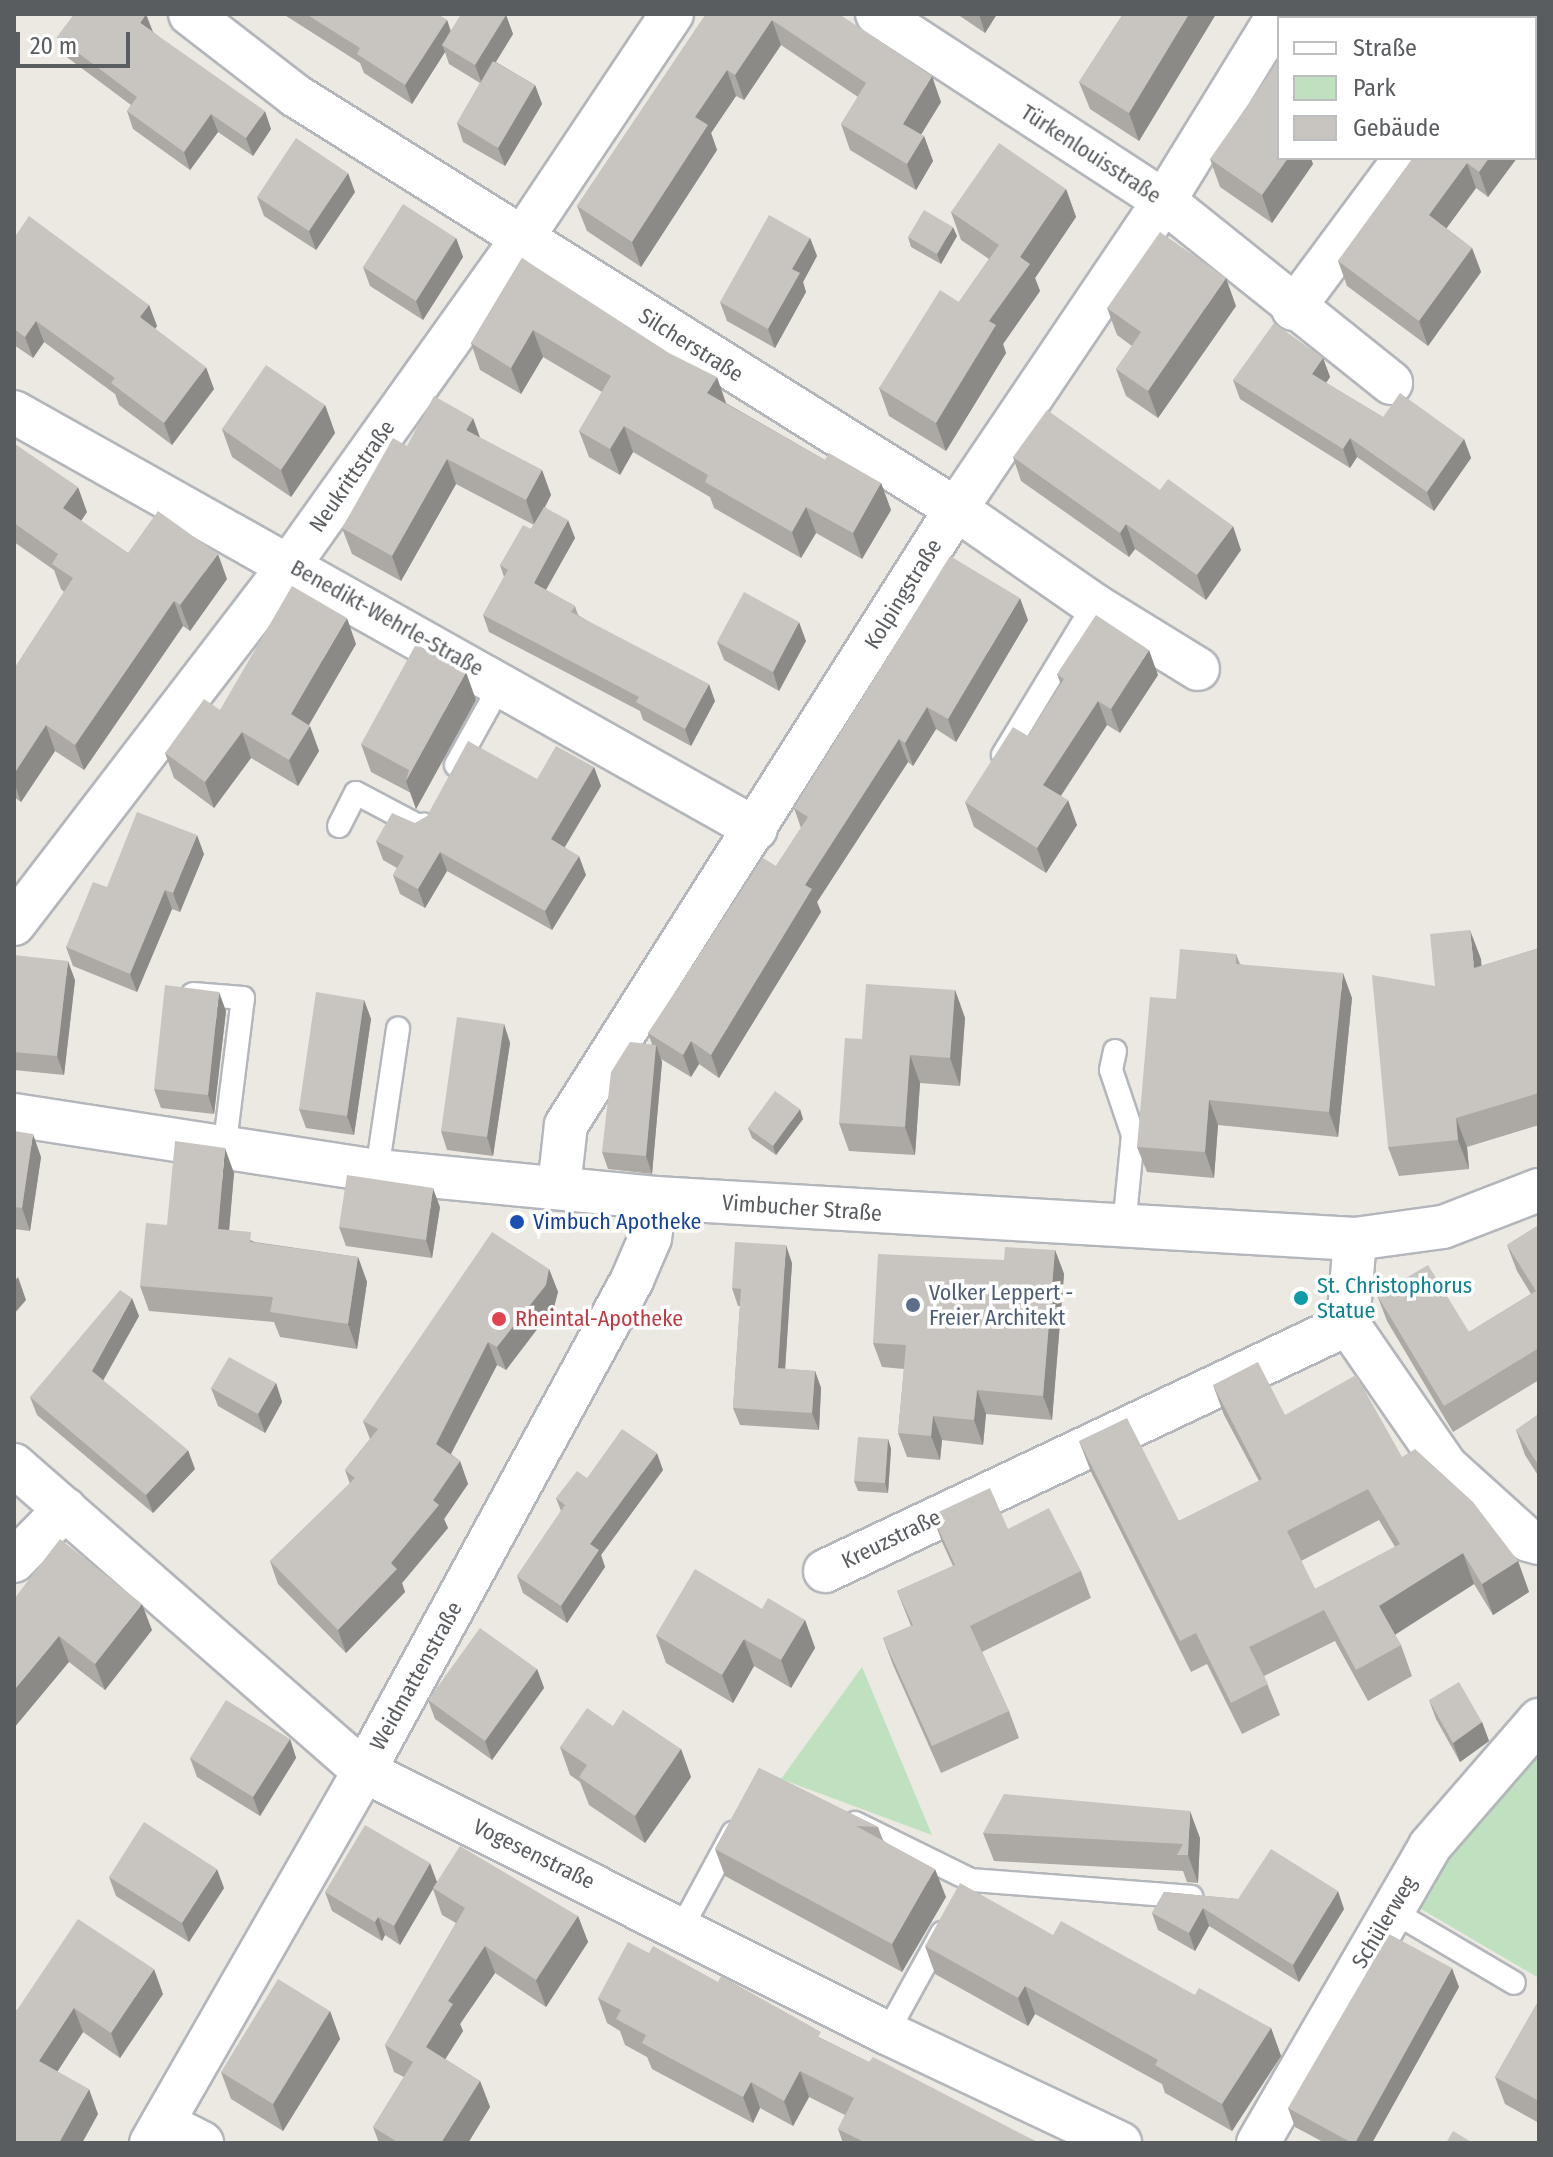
<!DOCTYPE html>
<meta charset="utf-8">
<style>
body{margin:0}
#map{position:relative;width:1553px;height:2157px;overflow:hidden;background:#ebe9e1;font-family:"Fira Sans Condensed",sans-serif}
div>[style]{position:absolute}
[style*='--x']{left:calc(var(--x)*1px);top:calc(var(--y)*1px);width:calc(var(--w)*1px);rotate:calc(var(--a)*1deg)}
.green>*{inset:0;background:#bfe1bf}
.roads{filter:drop-shadow(2px 0 #b3b6ba) drop-shadow(-2px 0 #b3b6ba) drop-shadow(0 2px #b3b6ba) drop-shadow(0 -2px #b3b6ba)}
.lane>*{height:22px;margin:-11px;padding:0 11px;transform-origin:11px;border-radius:11px;background:#fff}
.street>*{height:42px;margin:-21px;padding:0 21px;transform-origin:21px;border-radius:21px;background:#fff}
.wall>*{inset:0;background:#aca9a5}
.shaded-wall>*{inset:0;background:#8c8a86}
.building>*{inset:0;background:#c8c5c0}
.dots>*{width:22px;height:22px;translate:-50% -50%;box-sizing:border-box;border:4px solid #fff;border-radius:50%}
span{translate:-50% -50%;white-space:nowrap;text-align:center;line-height:1.15;-webkit-text-stroke:7px #fff;paint-order:stroke}
.street-label{font-size:22px;color:#595d60}
.transit-label{font-size:22px;color:#164399}
.left{translate:0 -50%;text-align:left}
.culture-label{font-size:22px;color:#0d838f}
.service-label{font-size:22px;color:#4e5e75}
.health-label{font-size:22px;color:#be3a42}
.frame{position:absolute;inset:0;border:16px solid #595d60;pointer-events:none}
.legend{position:absolute;left:1277px;top:16px;width:260px;height:144px;box-sizing:border-box;background:#fff;border:2px solid #bdbebf;margin:0;padding:10px 14px;list-style:none;font-size:24px;color:#595d60}
.legend li{display:flex;align-items:center;gap:16px;height:40px}
.legend b{width:40px;border:2px solid #bdbebf}
.scale{position:absolute;left:16px;top:32px;width:114px;height:36px;box-sizing:border-box;border:4px solid #595d60;border-top:0;padding-left:10px;font-size:24px;line-height:28px;white-space:nowrap;color:#595d60;-webkit-text-stroke:6px #fff;paint-order:stroke}
</style>
<div id="map">
<div class="green">
<div style="clip-path:polygon(862px 1667px,932px 1835px,781px 1779px)"></div>
<div style="clip-path:polygon(1539px 1752px,1539px 1978px,1409px 1902px)"></div>
</div>
<div class="roads">
<div class="lane">
<div style="--x:1003;--y:755;--w:175;--a:-58.8"></div>
<div style="--x:456;--y:765;--w:95;--a:-61"></div>
<div style="--x:339;--y:826;--w:37;--a:-63"></div>
<div style="--x:356;--y:793;--w:75;--a:27.9"></div>
<div style="--x:422;--y:828;--w:4;--a:-63"></div>
<div style="--x:193;--y:994;--w:50;--a:4.6"></div>
<div style="--x:243;--y:998;--w:153;--a:97.1"></div>
<div style="--x:1115;--y:1051;--w:19;--a:102"></div>
<div style="--x:1111;--y:1070;--w:69;--a:71.3"></div>
<div style="--x:1133;--y:1135;--w:91;--a:95.6"></div>
<div style="--x:377;--y:1171;--w:144;--a:-81.6"></div>
<div style="--x:855;--y:1823;--w:129;--a:26.2"></div>
<div style="--x:971;--y:1880;--w:221;--a:4.4"></div>
<div style="--x:1389;--y:1909;--w:145;--a:30.6"></div>
<div style="--x:682;--y:1927;--w:107;--a:-61.5"></div>
<div style="--x:887;--y:2033;--w:114;--a:-61.2"></div>
</div>
<div class="street">
<div style="--x:190;--y:14;--w:134;--a:37.7"></div>
<div style="--x:296;--y:96;--w:779;--a:32.04"></div>
<div style="--x:956;--y:509;--w:168;--a:34.8"></div>
<div style="--x:1094;--y:605;--w:122;--a:31.6"></div>
<div style="--x:877;--y:14;--w:343;--a:33.1"></div>
<div style="--x:1164;--y:201;--w:291;--a:38.7"></div>
<div style="--x:1293;--y:309;--w:188;--a:-53.4"></div>
<div style="--x:14;--y:412;--w:851;--a:29.34"></div>
<div style="--x:14;--y:924;--w:454;--a:-52.5"></div>
<div style="--x:290;--y:564;--w:398;--a:-54.5"></div>
<div style="--x:521;--y:240;--w:272;--a:-56.3"></div>
<div style="--x:14;--y:1115;--w:367;--a:8.8"></div>
<div style="--x:377;--y:1171;--w:280;--a:5.5"></div>
<div style="--x:656;--y:1198;--w:700;--a:3.36"></div>
<div style="--x:1355;--y:1239;--w:89;--a:-7.8"></div>
<div style="--x:1443;--y:1227;--w:103;--a:-21.1"></div>
<div style="--x:559;--y:1187;--w:62;--a:-83.6"></div>
<div style="--x:566;--y:1125;--w:729;--a:-57.66"></div>
<div style="--x:956;--y:509;--w:372;--a:-56"></div>
<div style="--x:1164;--y:201;--w:220;--a:-58.4"></div>
<div style="--x:1355;--y:1239;--w:85;--a:94.7"></div>
<div style="--x:1348;--y:1324;--w:173;--a:55.4"></div>
<div style="--x:1446;--y:1466;--w:110;--a:42.1"></div>
<div style="--x:1528;--y:1540;--w:11;--a:15"></div>
<div style="--x:14;--y:1465;--w:465;--a:41.2"></div>
<div style="--x:364;--y:1771;--w:585;--a:26.61"></div>
<div style="--x:887;--y:2033;--w:258;--a:25.3"></div>
<div style="--x:14;--y:1561;--w:73;--a:-45.6"></div>
<div style="--x:825;--y:1571;--w:578;--a:-25.28"></div>
<div style="--x:163;--y:2123;--w:44;--a:27.1"></div>
<div style="--x:151;--y:2143;--w:429;--a:-60.2"></div>
<div style="--x:364;--y:1771;--w:559;--a:-61.37"></div>
<div style="--x:632;--y:1280;--w:46;--a:-66.8"></div>
<div style="--x:650;--y:1238;--w:40;--a:-81.5"></div>
<div style="--x:1258;--y:2143;--w:343;--a:-59.9"></div>
<div style="--x:1430;--y:1846;--w:167;--a:-49.1"></div>
</div>
</div>
<div class="wall">
<div style="clip-path:polygon(283px 14px,437px 14px,447px 20px,451px 31px,506px 15px,513px 34px,496px 62px,535px 85px,542px 104px,505px 166px,463px 142px,457px 123px,480px 83px,449px 64px,445px 52px,412px 104px,364px 73px,360px 63px)"></div>
<div style="clip-path:polygon(706px 14px,839px 14px,941px 102px,921px 135px,924px 136px,933px 161px,916px 190px,850px 150px,841px 124px,858px 97px,781px 45px,744px 100px,736px 96px,711px 133px,717px 150px,641px 267px,587px 231px,577px 206px)"></div>
<div style="clip-path:polygon(957px 14px,997px 14px,985px 33px)"></div>
<div style="clip-path:polygon(1123px 14px,1216px 14px,1139px 141px,1090px 109px,1079px 82px)"></div>
<div style="clip-path:polygon(152px 31px,271px 129px,253px 156px,218px 132px,190px 170px,133px 129px,127px 111px,131px 105px,64px 55px,57px 37px)"></div>
<div style="clip-path:polygon(1279px 158px,1313px 164px,1272px 223px,1220px 187px,1210px 159px)"></div>
<div style="clip-path:polygon(1413px 158px,1517px 158px,1488px 197px,1476px 188px,1446px 228px,1472px 248px,1481px 272px,1428px 346px,1347px 286px,1338px 261px)"></div>
<div style="clip-path:polygon(1066px 189px,1076px 217px,1035px 278px,1040px 291px,1003px 344px,1006px 353px,946px 451px,889px 416px,879px 388px,959px 302px,989px 259px,961px 240px,951px 212px)"></div>
<div style="clip-path:polygon(355px 192px,316px 250px,264px 216px,257px 197px)"></div>
<div style="clip-path:polygon(957px 236px,941px 264px,911px 247px,908px 237px)"></div>
<div style="clip-path:polygon(14px 238px,149px 305px,157px 326px,155px 329px,214px 389px,172px 445px,119px 405px,115px 394px,44px 342px,33px 358px,14px 345px)"></div>
<div style="clip-path:polygon(456px 238px,463px 257px,423px 320px,370px 286px,363px 267px)"></div>
<div style="clip-path:polygon(810px 238px,817px 256px,803px 282px,806px 292px,775px 348px,727px 321px,720px 302px)"></div>
<div style="clip-path:polygon(522px 258px,726px 403px,825px 460px,881px 483px,891px 510px,862px 559px,816px 533px,801px 558px,714px 508px,710px 497px,633px 452px,620px 475px,589px 457px,579px 431px,602px 392px,543px 357px,521px 394px,480px 370px,471px 343px)"></div>
<div style="clip-path:polygon(1236px 306px,1158px 418px,1126px 396px,1116px 369px,1132px 346px,1117px 335px,1107px 308px)"></div>
<div style="clip-path:polygon(1323px 358px,1330px 377px,1326px 383px,1383px 417px,1464px 439px,1471px 458px,1434px 511px,1357px 457px,1350px 468px,1240px 399px,1233px 380px)"></div>
<div style="clip-path:polygon(325px 405px,335px 433px,291px 497px,232px 457px,222px 429px)"></div>
<div style="clip-path:polygon(480px 438px,542px 470px,551px 495px,545px 507px,575px 538px,546px 590px,575px 606px,578px 615px,715px 701px,691px 746px,643px 720px,640px 711px,489px 632px,483px 615px,504px 577px,500px 565px,534px 525px,456px 484px,401px 581px,352px 554px,342px 528px,407px 446px)"></div>
<div style="clip-path:polygon(14px 446px,87px 512px,81px 521px,128px 553px,227px 579px,190px 631px,183px 626px,84px 770px,55px 751px,21px 802px,14px 797px,14px 669px,64px 592px,61px 589px,54px 570px,14px 542px)"></div>
<div style="clip-path:polygon(1013px 457px,1241px 550px,1206px 600px,1135px 549px,1129px 557px,1021px 481px)"></div>
<div style="clip-path:polygon(1028px 620px,956px 742px,936px 729px,913px 766px,908px 762px,817px 902px,821px 912px,719px 1078px,699px 1064px,691px 1077px,661px 1059px,662px 1062px,652px 1174px,608px 1169px,602px 1152px,652px 1044px,648px 1033px,776px 866px,801px 828px,794px 808px)"></div>
<div style="clip-path:polygon(806px 641px,779px 691px,724px 660px,717px 642px)"></div>
<div style="clip-path:polygon(356px 644px,309px 725px,319px 751px,298px 786px,251px 758px,214px 808px,174px 778px,165px 753px,220px 710px)"></div>
<div style="clip-path:polygon(1057px 674px,1158px 675px,1120px 733px,1107px 725px,1061px 796px,1077px 825px,1046px 873px,974px 827px,965px 802px,1028px 736px,1061px 685px)"></div>
<div style="clip-path:polygon(476px 700px,416px 809px,411px 793px,371px 772px,361px 744px)"></div>
<div style="clip-path:polygon(594px 767px,601px 786px,565px 847px,586px 875px,552px 930px,447px 871px,425px 908px,400px 894px,393px 875px,397px 868px,383px 860px,376px 841px,415px 823px,537px 779px)"></div>
<div style="clip-path:polygon(204px 854px,180px 912px,172px 909px,137px 992px,73px 966px,66px 947px,107px 887px)"></div>
<div style="clip-path:polygon(1539px 948px,1539px 1125px,1467px 1147px,1469px 1169px,1399px 1176px,1388px 1147px,1435px 986px,1481px 959px,1481px 966px)"></div>
<div style="clip-path:polygon(1236px 954px,1240px 964px,1352px 998px,1338px 1137px,1218px 1125px,1214px 1178px,1147px 1172px,1137px 1147px,1176px 999px)"></div>
<div style="clip-path:polygon(14px 955px,75px 980px,64px 1075px,14px 1070px)"></div>
<div style="clip-path:polygon(955px 990px,965px 1018px,960px 1086px,920px 1083px,915px 1155px,849px 1151px,839px 1123px,862px 1039px)"></div>
<div style="clip-path:polygon(364px 1000px,371px 1019px,354px 1135px,306px 1128px,299px 1109px)"></div>
<div style="clip-path:polygon(226px 1011px,214px 1114px,161px 1108px,154px 1089px)"></div>
<div style="clip-path:polygon(504px 1024px,510px 1043px,493px 1156px,447px 1150px,441px 1131px)"></div>
<div style="clip-path:polygon(803px 1119px,776px 1155px,752px 1138px,748px 1128px)"></div>
<div style="clip-path:polygon(14px 1131px,41px 1157px,30px 1231px,14px 1229px)"></div>
<div style="clip-path:polygon(234px 1173px,229px 1230px,255px 1242px,358px 1257px,367px 1282px,357px 1349px,280px 1337px,274px 1322px,149px 1311px,140px 1286px,167px 1225px)"></div>
<div style="clip-path:polygon(440px 1207px,432px 1258px,346px 1246px,339px 1227px)"></div>
<div style="clip-path:polygon(1539px 1225px,1539px 1380px,1453px 1432px,1387px 1321px,1377px 1295px,1469px 1332px,1531px 1294px,1517px 1271px,1507px 1245px)"></div>
<div style="clip-path:polygon(1055px 1250px,1064px 1274px,1052px 1420px,986px 1414px,983px 1445px,942px 1440px,940px 1460px,907px 1457px,898px 1433px,904px 1369px,882px 1367px,873px 1343px,1004px 1260px)"></div>
<div style="clip-path:polygon(792px 1263px,785px 1369px,815px 1371px,821px 1388px,819px 1430px,740px 1425px,733px 1408px,740px 1306px,738px 1306px,732px 1288px)"></div>
<div style="clip-path:polygon(549px 1269px,558px 1292px,554px 1307px,506px 1370px,497px 1365px,451px 1454px,460px 1461px,468px 1484px,444px 1519px,448px 1528px,402px 1583px,405px 1592px,346px 1653px,278px 1584px,270px 1561px,350px 1484px,345px 1470px,370px 1439px,363px 1421px)"></div>
<div style="clip-path:polygon(139px 1316px,103px 1381px,195px 1469px,153px 1513px,37px 1415px,30px 1397px)"></div>
<div style="clip-path:polygon(276px 1383px,282px 1402px,265px 1433px,218px 1406px,211px 1388px)"></div>
<div style="clip-path:polygon(evenodd,1213px 1385px,1285px 1415px,1402px 1457px,1518px 1561px,1529px 1592px,1493px 1615px,1474px 1584px,1395px 1635px,1401px 1645px,1412px 1676px,1368px 1701px,1335px 1641px,1264px 1676px,1280px 1715px,1242px 1734px,1207px 1664px,1191px 1672px,1091px 1472px,1079px 1441px,1179px 1521px,1259px 1481px,1224px 1415px,1213px 1385px,1379px 1520px,1395px 1547px,1315px 1589px,1301px 1561px,1379px 1520px)"></div>
<div style="clip-path:polygon(1539px 1414px,1539px 1477px,1525px 1455px,1516px 1430px)"></div>
<div style="clip-path:polygon(888px 1439px,891px 1449px,888px 1493px,858px 1491px,854px 1481px)"></div>
<div style="clip-path:polygon(663px 1470px,601px 1555px,605px 1567px,567px 1623px,523px 1593px,517px 1576px,561px 1511px,556px 1498px,587px 1478px)"></div>
<div style="clip-path:polygon(932px 1515px,1008px 1529px,1081px 1571px,1091px 1598px,982px 1652px,1009px 1711px,1019px 1738px,941px 1773px,893px 1665px,883px 1638px,911px 1626px,897px 1591px,953px 1566px,942px 1542px)"></div>
<div style="clip-path:polygon(14px 1599px,152px 1630px,105px 1690px,69px 1662px)"></div>
<div style="clip-path:polygon(762px 1609px,805px 1620px,815px 1648px,791px 1688px,754px 1666px,733px 1703px,666px 1663px,656px 1635px)"></div>
<div style="clip-path:polygon(537px 1669px,544px 1688px,492px 1760px,435px 1719px,428px 1700px)"></div>
<div style="clip-path:polygon(1429px 1700px,1482px 1722px,1489px 1741px,1460px 1762px,1436px 1719px)"></div>
<div style="clip-path:polygon(613px 1726px,681px 1749px,691px 1777px,645px 1843px,589px 1805px,580px 1782px,570px 1775px,560px 1747px)"></div>
<div style="clip-path:polygon(290px 1739px,296px 1758px,260px 1816px,197px 1777px,190px 1758px)"></div>
<div style="clip-path:polygon(759px 1768px,878px 1827px,883px 1840px,946px 1897px,902px 1972px,725px 1876px,715px 1849px)"></div>
<div style="clip-path:polygon(983px 1833px,1200px 1838px,1198px 1883px,1187px 1882px,1183px 1871px,994px 1861px)"></div>
<div style="clip-path:polygon(109px 1877px,224px 1888px,189px 1942px,116px 1896px)"></div>
<div style="clip-path:polygon(437px 1881px,578px 1916px,588px 1942px,546px 2007px,495px 1973px,460px 2024px,463px 2031px,445px 2059px,480px 2081px,490px 2107px,468px 2143px,379px 2143px,373px 2127px,404px 2077px,394px 2072px,385px 2045px,456px 1923px,442px 1915px,433px 1889px,400px 1945px,385px 1935px,382px 1941px,332px 1911px,325px 1892px)"></div>
<div style="clip-path:polygon(1164px 1892px,1344px 1909px,1299px 1982px,1209px 1926px,1195px 1951px,1158px 1930px,1152px 1913px)"></div>
<div style="clip-path:polygon(1053px 1935px,1271px 2028px,1281px 2056px,1232px 2131px,1165px 2093px,1162px 2084px,1035px 2014px,1028px 2026px,935px 1974px,925px 1946px)"></div>
<div style="clip-path:polygon(649px 1953px,869px 2062px,1039px 2143px,843px 2143px,838px 2129px,845px 2115px,809px 2097px,793px 2126px,760px 2108px,753px 2123px,652px 2069px,647px 2057px,625px 2045px,620px 2031px,607px 2023px,598px 1998px)"></div>
<div style="clip-path:polygon(1459px 1987px,1372px 2143px,1325px 2143px,1295px 2127px,1288px 2108px)"></div>
<div style="clip-path:polygon(163px 1994px,120px 2058px,83px 2032px,57px 2072px,98px 2114px,82px 2143px,14px 2143px,17px 2010px)"></div>
<div style="clip-path:polygon(1539px 2000px,1539px 2123px,1505px 2104px,1495px 2077px)"></div>
<div style="clip-path:polygon(330px 2011px,340px 2039px,283px 2131px,231px 2099px,221px 2072px)"></div>
</div>
<div class="shaded-wall">
<div style="clip-path:polygon(146px 14px,153px 32px,140px 23px)"></div>
<div style="clip-path:polygon(979px 14px,997px 14px,985px 33px)"></div>
<div style="clip-path:polygon(1189px 14px,1216px 14px,1139px 141px,1129px 113px)"></div>
<div style="clip-path:polygon(1384px 14px,1413px 14px,1410px 18px,1382px 18px)"></div>
<div style="clip-path:polygon(506px 15px,513px 34px,482px 84px,475px 65px)"></div>
<div style="clip-path:polygon(447px 20px,453px 39px,442px 45px,445px 52px,412px 104px,405px 85px)"></div>
<div style="clip-path:polygon(772px 20px,781px 45px,744px 100px,735px 75px)"></div>
<div style="clip-path:polygon(727px 70px,736px 96px,711px 133px,717px 150px,641px 267px,632px 242px,695px 117px)"></div>
<div style="clip-path:polygon(932px 76px,941px 102px,912px 149px,903px 124px)"></div>
<div style="clip-path:polygon(535px 85px,542px 104px,505px 166px,498px 148px)"></div>
<div style="clip-path:polygon(265px 111px,271px 129px,253px 156px,246px 138px)"></div>
<div style="clip-path:polygon(211px 114px,218px 132px,190px 170px,184px 152px)"></div>
<div style="clip-path:polygon(924px 136px,933px 161px,916px 190px,907px 164px)"></div>
<div style="clip-path:polygon(1288px 158px,1311px 158px,1313px 164px,1272px 223px,1262px 195px)"></div>
<div style="clip-path:polygon(1489px 158px,1517px 158px,1488px 197px,1479px 172px)"></div>
<div style="clip-path:polygon(1467px 163px,1476px 188px,1438px 240px,1429px 215px)"></div>
<div style="clip-path:polygon(348px 173px,355px 192px,316px 250px,309px 231px)"></div>
<div style="clip-path:polygon(1066px 189px,1076px 217px,1035px 278px,1040px 291px,1003px 344px,1006px 353px,946px 451px,936px 423px,989px 321px,1020px 257px)"></div>
<div style="clip-path:polygon(953px 227px,957px 236px,941px 264px,937px 254px)"></div>
<div style="clip-path:polygon(456px 238px,463px 257px,423px 320px,416px 301px)"></div>
<div style="clip-path:polygon(810px 238px,817px 256px,803px 282px,806px 292px,775px 348px,768px 329px,792px 269px)"></div>
<div style="clip-path:polygon(1472px 248px,1481px 272px,1428px 346px,1419px 321px)"></div>
<div style="clip-path:polygon(1226px 278px,1236px 306px,1158px 418px,1148px 391px)"></div>
<div style="clip-path:polygon(149px 305px,157px 326px,148px 339px,140px 317px)"></div>
<div style="clip-path:polygon(36px 321px,44px 342px,33px 358px,25px 337px)"></div>
<div style="clip-path:polygon(533px 330px,543px 357px,521px 394px,511px 368px)"></div>
<div style="clip-path:polygon(1323px 358px,1330px 377px,1319px 393px,1312px 374px)"></div>
<div style="clip-path:polygon(206px 367px,214px 389px,172px 445px,164px 423px)"></div>
<div style="clip-path:polygon(717px 377px,726px 403px,717px 419px,707px 393px)"></div>
<div style="clip-path:polygon(325px 405px,335px 433px,291px 497px,281px 470px)"></div>
<div style="clip-path:polygon(473px 418px,482px 443px,466px 430px)"></div>
<div style="clip-path:polygon(624px 426px,633px 452px,620px 475px,610px 449px)"></div>
<div style="clip-path:polygon(1350px 438px,1357px 457px,1350px 468px,1343px 449px)"></div>
<div style="clip-path:polygon(1464px 439px,1471px 458px,1434px 511px,1427px 492px)"></div>
<div style="clip-path:polygon(447px 459px,456px 484px,401px 581px,392px 556px)"></div>
<div style="clip-path:polygon(542px 470px,551px 495px,535px 526px,526px 500px)"></div>
<div style="clip-path:polygon(881px 483px,891px 510px,862px 559px,853px 533px)"></div>
<div style="clip-path:polygon(78px 487px,87px 512px,72px 534px,63px 508px)"></div>
<div style="clip-path:polygon(806px 507px,816px 533px,801px 558px,792px 532px)"></div>
<div style="clip-path:polygon(568px 520px,575px 538px,540px 600px,534px 583px)"></div>
<div style="clip-path:polygon(1126px 524px,1135px 549px,1129px 557px,1120px 533px)"></div>
<div style="clip-path:polygon(1233px 526px,1241px 550px,1206px 600px,1197px 575px)"></div>
<div style="clip-path:polygon(218px 554px,227px 579px,190px 631px,180px 605px)"></div>
<div style="clip-path:polygon(1020px 598px,1028px 620px,956px 742px,948px 719px)"></div>
<div style="clip-path:polygon(174px 601px,183px 626px,84px 770px,75px 745px)"></div>
<div style="clip-path:polygon(347px 618px,356px 644px,300px 740px,291px 714px)"></div>
<div style="clip-path:polygon(799px 622px,806px 641px,779px 691px,773px 672px)"></div>
<div style="clip-path:polygon(1149px 650px,1158px 675px,1120px 733px,1111px 709px)"></div>
<div style="clip-path:polygon(466px 672px,476px 700px,416px 809px,406px 781px)"></div>
<div style="clip-path:polygon(709px 684px,715px 701px,691px 746px,685px 729px)"></div>
<div style="clip-path:polygon(1098px 701px,1107px 725px,1052px 809px,1043px 785px)"></div>
<div style="clip-path:polygon(927px 707px,936px 729px,913px 766px,905px 743px)"></div>
<div style="clip-path:polygon(46px 725px,55px 751px,21px 802px,14px 782px,14px 774px)"></div>
<div style="clip-path:polygon(310px 726px,319px 751px,298px 786px,289px 760px)"></div>
<div style="clip-path:polygon(242px 732px,251px 758px,214px 808px,205px 782px)"></div>
<div style="clip-path:polygon(899px 739px,908px 762px,817px 902px,821px 912px,719px 1078px,711px 1055px,805px 885px)"></div>
<div style="clip-path:polygon(594px 767px,601px 786px,558px 858px,551px 839px)"></div>
<div style="clip-path:polygon(1068px 800px,1077px 825px,1046px 873px,1037px 848px)"></div>
<div style="clip-path:polygon(197px 835px,204px 854px,180px 912px,173px 893px)"></div>
<div style="clip-path:polygon(440px 852px,447px 871px,425px 908px,418px 889px)"></div>
<div style="clip-path:polygon(579px 856px,586px 875px,552px 930px,545px 911px)"></div>
<div style="clip-path:polygon(165px 890px,172px 909px,137px 992px,130px 974px)"></div>
<div style="clip-path:polygon(1470px 930px,1481px 959px,1484px 997px,1474px 968px)"></div>
<div style="clip-path:polygon(68px 961px,75px 980px,64px 1075px,57px 1056px)"></div>
<div style="clip-path:polygon(1343px 973px,1352px 998px,1338px 1137px,1329px 1112px)"></div>
<div style="clip-path:polygon(955px 990px,965px 1018px,960px 1086px,950px 1058px)"></div>
<div style="clip-path:polygon(219px 992px,226px 1011px,214px 1114px,208px 1095px)"></div>
<div style="clip-path:polygon(364px 1000px,371px 1019px,354px 1135px,347px 1116px)"></div>
<div style="clip-path:polygon(504px 1024px,510px 1043px,493px 1156px,487px 1137px)"></div>
<div style="clip-path:polygon(691px 1041px,699px 1064px,691px 1077px,683px 1055px)"></div>
<div style="clip-path:polygon(656px 1045px,662px 1062px,652px 1174px,646px 1156px)"></div>
<div style="clip-path:polygon(910px 1055px,920px 1083px,915px 1155px,905px 1127px)"></div>
<div style="clip-path:polygon(1209px 1100px,1218px 1125px,1214px 1178px,1205px 1152px)"></div>
<div style="clip-path:polygon(800px 1109px,803px 1119px,776px 1155px,773px 1146px)"></div>
<div style="clip-path:polygon(1456px 1118px,1467px 1147px,1469px 1169px,1458px 1140px)"></div>
<div style="clip-path:polygon(33px 1134px,41px 1157px,30px 1231px,22px 1208px)"></div>
<div style="clip-path:polygon(225px 1148px,234px 1173px,227px 1254px,218px 1229px)"></div>
<div style="clip-path:polygon(433px 1188px,440px 1207px,432px 1258px,426px 1240px)"></div>
<div style="clip-path:polygon(786px 1245px,792px 1263px,784px 1386px,778px 1368px)"></div>
<div style="clip-path:polygon(1055px 1250px,1064px 1274px,1052px 1420px,1043px 1396px)"></div>
<div style="clip-path:polygon(358px 1257px,367px 1282px,357px 1349px,348px 1324px)"></div>
<div style="clip-path:polygon(549px 1269px,558px 1292px,554px 1307px,506px 1370px,497px 1347px)"></div>
<div style="clip-path:polygon(18px 1277px,26px 1300px,14px 1314px,14px 1282px)"></div>
<div style="clip-path:polygon(132px 1298px,139px 1316px,98px 1389px,92px 1371px)"></div>
<div style="clip-path:polygon(488px 1342px,497px 1365px,444px 1467px,436px 1444px)"></div>
<div style="clip-path:polygon(815px 1371px,821px 1388px,819px 1430px,812px 1413px)"></div>
<div style="clip-path:polygon(276px 1383px,282px 1402px,265px 1433px,258px 1414px)"></div>
<div style="clip-path:polygon(977px 1390px,986px 1414px,983px 1445px,974px 1420px)"></div>
<div style="clip-path:polygon(933px 1416px,942px 1440px,940px 1460px,931px 1436px)"></div>
<div style="clip-path:polygon(888px 1439px,891px 1449px,888px 1493px,885px 1483px)"></div>
<div style="clip-path:polygon(188px 1450px,195px 1469px,153px 1513px,146px 1495px)"></div>
<div style="clip-path:polygon(657px 1453px,663px 1470px,601px 1555px,605px 1567px,567px 1623px,561px 1606px,590px 1544px)"></div>
<div style="clip-path:polygon(460px 1461px,468px 1484px,444px 1519px,448px 1528px,402px 1583px,405px 1592px,346px 1653px,338px 1630px,391px 1563px)"></div>
<div style="clip-path:polygon(1463px 1553px,1474px 1584px,1391px 1637px,1379px 1606px)"></div>
<div style="clip-path:polygon(1518px 1561px,1529px 1592px,1493px 1615px,1482px 1584px)"></div>
<div style="clip-path:polygon(142px 1604px,152px 1630px,105px 1690px,95px 1664px)"></div>
<div style="clip-path:polygon(805px 1620px,815px 1648px,791px 1688px,781px 1660px)"></div>
<div style="clip-path:polygon(59px 1636px,69px 1662px,14px 1728px,14px 1690px)"></div>
<div style="clip-path:polygon(744px 1639px,754px 1666px,733px 1703px,722px 1675px)"></div>
<div style="clip-path:polygon(537px 1669px,544px 1688px,492px 1760px,485px 1741px)"></div>
<div style="clip-path:polygon(1482px 1722px,1489px 1741px,1460px 1762px,1453px 1743px)"></div>
<div style="clip-path:polygon(290px 1739px,296px 1758px,260px 1816px,253px 1797px)"></div>
<div style="clip-path:polygon(681px 1749px,691px 1777px,645px 1843px,635px 1816px)"></div>
<div style="clip-path:polygon(1190px 1811px,1200px 1838px,1198px 1883px,1188px 1855px)"></div>
<div style="clip-path:polygon(430px 1863px,437px 1882px,400px 1945px,394px 1926px)"></div>
<div style="clip-path:polygon(217px 1869px,224px 1888px,189px 1942px,182px 1923px)"></div>
<div style="clip-path:polygon(935px 1869px,946px 1897px,902px 1972px,892px 1944px)"></div>
<div style="clip-path:polygon(1338px 1891px,1344px 1909px,1299px 1982px,1293px 1965px)"></div>
<div style="clip-path:polygon(1203px 1908px,1209px 1926px,1195px 1951px,1189px 1933px)"></div>
<div style="clip-path:polygon(578px 1916px,588px 1942px,546px 2007px,536px 1980px)"></div>
<div style="clip-path:polygon(378px 1917px,385px 1935px,382px 1941px,375px 1922px)"></div>
<div style="clip-path:polygon(485px 1946px,495px 1973px,460px 2024px,463px 2031px,436px 2074px,426px 2047px,448px 2001px)"></div>
<div style="clip-path:polygon(1452px 1968px,1459px 1987px,1372px 2143px,1355px 2143px)"></div>
<div style="clip-path:polygon(154px 1969px,163px 1994px,120px 2058px,111px 2033px)"></div>
<div style="clip-path:polygon(1025px 1986px,1035px 2014px,1028px 2026px,1018px 1998px)"></div>
<div style="clip-path:polygon(74px 2008px,83px 2032px,48px 2086px,39px 2061px)"></div>
<div style="clip-path:polygon(330px 2011px,340px 2039px,283px 2131px,273px 2104px)"></div>
<div style="clip-path:polygon(1271px 2028px,1281px 2056px,1232px 2131px,1222px 2104px)"></div>
<div style="clip-path:polygon(800px 2071px,809px 2097px,793px 2126px,784px 2101px)"></div>
<div style="clip-path:polygon(480px 2081px,490px 2107px,468px 2143px,441px 2143px)"></div>
<div style="clip-path:polygon(751px 2082px,760px 2108px,753px 2123px,743px 2097px)"></div>
<div style="clip-path:polygon(89px 2089px,98px 2114px,82px 2143px,59px 2143px)"></div>
</div>
<div class="building">
<div style="clip-path:polygon(74px 14px,146px 14px,140px 23px,265px 111px,246px 138px,211px 114px,184px 152px,127px 111px,137px 97px,57px 37px)"></div>
<div style="clip-path:polygon(306px 14px,437px 14px,447px 20px,405px 85px,357px 54px,360px 48px)"></div>
<div style="clip-path:polygon(461px 14px,504px 14px,506px 15px,475px 65px,442px 45px)"></div>
<div style="clip-path:polygon(706px 14px,839px 14px,932px 76px,903px 124px,924px 136px,907px 164px,841px 124px,866px 83px,772px 20px,735px 75px,727px 70px,695px 117px,708px 125px,632px 242px,577px 206px)"></div>
<div style="clip-path:polygon(1123px 14px,1189px 14px,1129px 113px,1079px 82px)"></div>
<div style="clip-path:polygon(1288px 14px,1384px 14px,1382px 18px,1286px 18px)"></div>
<div style="clip-path:polygon(1279px 60px,1279px 158px,1288px 158px,1262px 195px,1210px 159px)"></div>
<div style="clip-path:polygon(493px 61px,535px 85px,498px 148px,457px 123px)"></div>
<div style="clip-path:polygon(296px 138px,348px 173px,309px 231px,257px 197px)"></div>
<div style="clip-path:polygon(999px 143px,1066px 189px,1020px 257px,1030px 264px,989px 321px,996px 325px,936px 423px,879px 388px,940px 290px,959px 302px,999px 245px,951px 212px)"></div>
<div style="clip-path:polygon(1413px 158px,1489px 158px,1479px 172px,1467px 163px,1429px 215px,1472px 248px,1419px 321px,1338px 261px)"></div>
<div style="clip-path:polygon(403px 204px,456px 238px,416px 301px,363px 267px)"></div>
<div style="clip-path:polygon(924px 210px,953px 227px,937px 254px,908px 237px)"></div>
<div style="clip-path:polygon(769px 215px,810px 238px,792px 269px,800px 273px,768px 329px,720px 302px)"></div>
<div style="clip-path:polygon(29px 216px,149px 305px,140px 317px,206px 367px,164px 423px,111px 383px,115px 378px,36px 321px,25px 337px,14px 329px,14px 238px)"></div>
<div style="clip-path:polygon(1160px 232px,1226px 278px,1148px 391px,1116px 369px,1141px 332px,1107px 308px)"></div>
<div style="clip-path:polygon(522px 258px,669px 353px,717px 377px,707px 393px,825px 460px,829px 453px,881px 483px,853px 533px,806px 507px,792px 532px,705px 482px,708px 475px,624px 426px,610px 449px,579px 431px,611px 376px,533px 330px,511px 368px,471px 343px)"></div>
<div style="clip-path:polygon(1274px 323px,1323px 358px,1312px 374px,1383px 417px,1400px 393px,1464px 439px,1427px 492px,1350px 438px,1343px 449px,1233px 380px)"></div>
<div style="clip-path:polygon(266px 365px,325px 405px,281px 470px,222px 429px)"></div>
<div style="clip-path:polygon(434px 396px,473px 418px,466px 430px,542px 470px,526px 500px,447px 459px,392px 556px,342px 528px,393px 438px,407px 446px)"></div>
<div style="clip-path:polygon(1047px 410px,1160px 490px,1168px 479px,1233px 526px,1197px 575px,1126px 524px,1120px 533px,1013px 457px)"></div>
<div style="clip-path:polygon(15px 444px,78px 487px,63px 508px,128px 553px,158px 511px,218px 554px,180px 605px,174px 601px,75px 745px,46px 725px,14px 774px,14px 669px,73px 578px,52px 564px,58px 554px,14px 523px,14px 446px)"></div>
<div style="clip-path:polygon(544px 507px,568px 520px,534px 583px,575px 606px,571px 612px,709px 684px,685px 729px,636px 702px,639px 697px,483px 615px,508px 570px,500px 565px,523px 525px,531px 529px)"></div>
<div style="clip-path:polygon(950px 556px,1020px 598px,948px 719px,927px 707px,905px 743px,899px 739px,805px 885px,812px 889px,711px 1055px,691px 1041px,683px 1055px,648px 1033px,763px 858px,776px 866px,808px 817px,794px 808px)"></div>
<div style="clip-path:polygon(292px 586px,347px 618px,291px 714px,310px 726px,289px 760px,242px 732px,205px 782px,165px 753px,204px 699px,220px 710px)"></div>
<div style="clip-path:polygon(744px 592px,799px 622px,773px 672px,717px 642px)"></div>
<div style="clip-path:polygon(1096px 615px,1149px 650px,1111px 709px,1098px 701px,1043px 785px,1068px 800px,1037px 848px,965px 802px,1013px 727px,1028px 736px,1064px 679px,1057px 674px)"></div>
<div style="clip-path:polygon(416px 644px,466px 672px,406px 781px,409px 770px,361px 744px)"></div>
<div style="clip-path:polygon(468px 741px,537px 779px,556px 746px,594px 767px,551px 839px,579px 856px,545px 911px,440px 852px,418px 889px,393px 875px,404px 856px,376px 841px,392px 813px,415px 823px,427px 816px)"></div>
<div style="clip-path:polygon(137px 812px,197px 835px,173px 893px,165px 890px,130px 974px,66px 947px,93px 882px,107px 887px)"></div>
<div style="clip-path:polygon(1470px 930px,1474px 968px,1539px 948px,1539px 1093px,1456px 1118px,1458px 1140px,1388px 1147px,1372px 975px,1435px 986px,1430px 934px)"></div>
<div style="clip-path:polygon(1180px 949px,1236px 954px,1236px 964px,1343px 973px,1329px 1112px,1209px 1100px,1205px 1152px,1137px 1147px,1150px 997px,1176px 999px)"></div>
<div style="clip-path:polygon(14px 955px,68px 961px,57px 1056px,14px 1052px)"></div>
<div style="clip-path:polygon(866px 984px,955px 990px,950px 1058px,910px 1055px,905px 1127px,839px 1123px,845px 1038px,862px 1039px)"></div>
<div style="clip-path:polygon(165px 985px,219px 992px,208px 1095px,154px 1089px)"></div>
<div style="clip-path:polygon(316px 992px,364px 1000px,347px 1116px,299px 1109px)"></div>
<div style="clip-path:polygon(457px 1017px,504px 1024px,487px 1137px,441px 1131px)"></div>
<div style="clip-path:polygon(630px 1042px,656px 1045px,646px 1156px,602px 1152px,611px 1072px)"></div>
<div style="clip-path:polygon(775px 1091px,800px 1109px,773px 1146px,748px 1128px)"></div>
<div style="clip-path:polygon(14px 1131px,33px 1134px,22px 1208px,14px 1207px)"></div>
<div style="clip-path:polygon(175px 1141px,225px 1148px,218px 1229px,251px 1232px,250px 1242px,358px 1257px,348px 1324px,270px 1312px,273px 1297px,140px 1286px,146px 1223px,167px 1225px)"></div>
<div style="clip-path:polygon(347px 1175px,433px 1188px,426px 1240px,339px 1227px)"></div>
<div style="clip-path:polygon(1539px 1225px,1539px 1348px,1444px 1406px,1377px 1295px,1428px 1265px,1469px 1332px,1536px 1291px,1507px 1245px)"></div>
<div style="clip-path:polygon(492px 1232px,549px 1269px,546px 1285px,497px 1347px,488px 1342px,436px 1444px,460px 1461px,433px 1500px,439px 1505px,391px 1563px,397px 1569px,338px 1630px,270px 1561px,355px 1478px,345px 1470px,378px 1429px,363px 1421px)"></div>
<div style="clip-path:polygon(735px 1242px,786px 1245px,778px 1368px,815px 1371px,812px 1413px,733px 1408px,741px 1289px,732px 1288px)"></div>
<div style="clip-path:polygon(1005px 1247px,1055px 1250px,1043px 1396px,977px 1390px,974px 1420px,933px 1416px,931px 1436px,898px 1433px,906px 1345px,873px 1343px,878px 1254px,1004px 1260px)"></div>
<div style="clip-path:polygon(120px 1290px,132px 1298px,92px 1371px,188px 1450px,146px 1495px,30px 1397px)"></div>
<div style="clip-path:polygon(229px 1357px,276px 1383px,258px 1414px,211px 1388px)"></div>
<div style="clip-path:polygon(evenodd,1258px 1362px,1285px 1415px,1356px 1375px,1402px 1457px,1415px 1449px,1473px 1502px,1518px 1561px,1482px 1584px,1463px 1553px,1379px 1606px,1401px 1645px,1356px 1670px,1324px 1610px,1249px 1647px,1268px 1684px,1231px 1703px,1196px 1633px,1180px 1641px,1079px 1441px,1127px 1418px,1179px 1521px,1262px 1479px,1213px 1385px,1258px 1362px,1368px 1489px,1400px 1544px,1315px 1589px,1287px 1531px,1368px 1489px)"></div>
<div style="clip-path:polygon(1539px 1414px,1539px 1466px,1516px 1430px)"></div>
<div style="clip-path:polygon(622px 1429px,657px 1453px,590px 1544px,599px 1550px,561px 1606px,517px 1576px,565px 1505px,556px 1498px,577px 1471px,587px 1478px)"></div>
<div style="clip-path:polygon(858px 1437px,888px 1439px,885px 1483px,854px 1481px)"></div>
<div style="clip-path:polygon(990px 1488px,1008px 1529px,1049px 1508px,1081px 1571px,970px 1626px,1009px 1711px,932px 1746px,883px 1638px,913px 1625px,897px 1591px,955px 1565px,932px 1515px)"></div>
<div style="clip-path:polygon(60px 1539px,142px 1604px,95px 1664px,59px 1636px,14px 1690px,14px 1599px)"></div>
<div style="clip-path:polygon(695px 1569px,762px 1609px,768px 1598px,805px 1620px,781px 1660px,744px 1639px,722px 1675px,656px 1635px)"></div>
<div style="clip-path:polygon(480px 1628px,537px 1669px,485px 1741px,428px 1700px)"></div>
<div style="clip-path:polygon(1459px 1682px,1482px 1722px,1453px 1743px,1429px 1700px)"></div>
<div style="clip-path:polygon(226px 1700px,290px 1739px,253px 1797px,190px 1758px)"></div>
<div style="clip-path:polygon(587px 1708px,613px 1726px,623px 1710px,681px 1749px,635px 1816px,579px 1777px,587px 1765px,560px 1747px)"></div>
<div style="clip-path:polygon(759px 1768px,878px 1827px,856px 1826px,935px 1869px,892px 1944px,715px 1849px)"></div>
<div style="clip-path:polygon(1004px 1794px,1190px 1811px,1188px 1855px,1177px 1855px,1183px 1844px,983px 1833px)"></div>
<div style="clip-path:polygon(144px 1822px,217px 1869px,182px 1923px,109px 1877px)"></div>
<div style="clip-path:polygon(365px 1825px,430px 1863px,394px 1926px,378px 1917px,375px 1922px,325px 1892px)"></div>
<div style="clip-path:polygon(460px 1846px,578px 1916px,536px 1980px,485px 1946px,448px 2001px,453px 2004px,426px 2047px,480px 2081px,441px 2143px,399px 2143px,373px 2127px,413px 2062px,385px 2045px,465px 1908px,433px 1888px)"></div>
<div style="clip-path:polygon(1271px 1849px,1338px 1891px,1293px 1965px,1203px 1908px,1189px 1933px,1152px 1913px,1164px 1892px,1238px 1899px)"></div>
<div style="clip-path:polygon(960px 1883px,1053px 1935px,1061px 1921px,1195px 1995px,1199px 1988px,1271px 2028px,1222px 2104px,1155px 2065px,1158px 2060px,1025px 1986px,1018px 1998px,925px 1946px)"></div>
<div style="clip-path:polygon(78px 1919px,154px 1969px,111px 2033px,74px 2008px,39px 2061px,89px 2089px,59px 2143px,14px 2143px,14px 2008px,17px 2010px)"></div>
<div style="clip-path:polygon(1389px 1934px,1452px 1968px,1355px 2143px,1352px 2143px,1288px 2108px)"></div>
<div style="clip-path:polygon(628px 1942px,649px 1953px,653px 1946px,718px 1982px,721px 1976px,821px 2032px,818px 2037px,869px 2062px,873px 2057px,1039px 2143px,866px 2143px,838px 2129px,854px 2098px,800px 2071px,784px 2101px,751px 2082px,743px 2097px,642px 2043px,646px 2035px,616px 2019px,621px 2010px,598px 1998px)"></div>
<div style="clip-path:polygon(278px 1979px,330px 2011px,273px 2104px,221px 2072px)"></div>
<div style="clip-path:polygon(1539px 2000px,1539px 2101px,1495px 2077px)"></div>
<div style="clip-path:polygon(1453px 2131px,1473px 2143px,1446px 2143px)"></div>
</div>
<div class="dots">
<div style="left:517px;top:1222px;background:#1a4fb4"></div>
<div style="left:1301px;top:1298px;background:#0f9aa8"></div>
<div style="left:913px;top:1305px;background:#5c6f8a"></div>
<div style="left:499px;top:1319px;background:#e0444e"></div>
</div>
<div class="street-label">
<span style="left:1091px;top:154px;rotate:33deg">Türkenlouisstraße</span>
<span style="left:691px;top:345px;rotate:32deg">Silcherstraße</span>
<span style="left:352px;top:476px;rotate:-55deg">Neukrittstraße</span>
<span style="left:903px;top:594px;rotate:-58deg">Kolpingstraße</span>
<span style="left:387px;top:618px;rotate:29deg">Benedikt-Wehrle-Straße</span>
<span style="left:802px;top:1208px;rotate:4deg">Vimbucher Straße</span>
<span style="left:891px;top:1539px;rotate:-26deg">Kreuzstraße</span>
<span style="left:416px;top:1676px;rotate:-61deg">Weidmattenstraße</span>
<span style="left:534px;top:1854px;rotate:26deg">Vogesenstraße</span>
<span style="left:1384px;top:1922px;rotate:-59deg">Schülerweg</span>
</div>
<div class="transit-label">
<span class="left" style="left:533px;top:1222px">Vimbuch Apotheke</span>
</div>
<div class="culture-label">
<span class="left" style="left:1317px;top:1298px">St. Christophorus<br>Statue</span>
</div>
<div class="service-label">
<span class="left" style="left:929px;top:1305px">Volker Leppert -<br>Freier Architekt</span>
</div>
<div class="health-label">
<span class="left" style="left:515px;top:1319px">Rheintal-Apotheke</span>
</div>
<div class="frame"></div>
<ul class="legend">
<li><b style="height:10px;background:#fff"></b>Straße</li>
<li><b style="height:22px;background:#bfe1bf"></b>Park</li>
<li><b style="height:22px;background:#c8c5c0"></b>Gebäude</li>
</ul>
<div class="scale">20 m</div>
</div>
